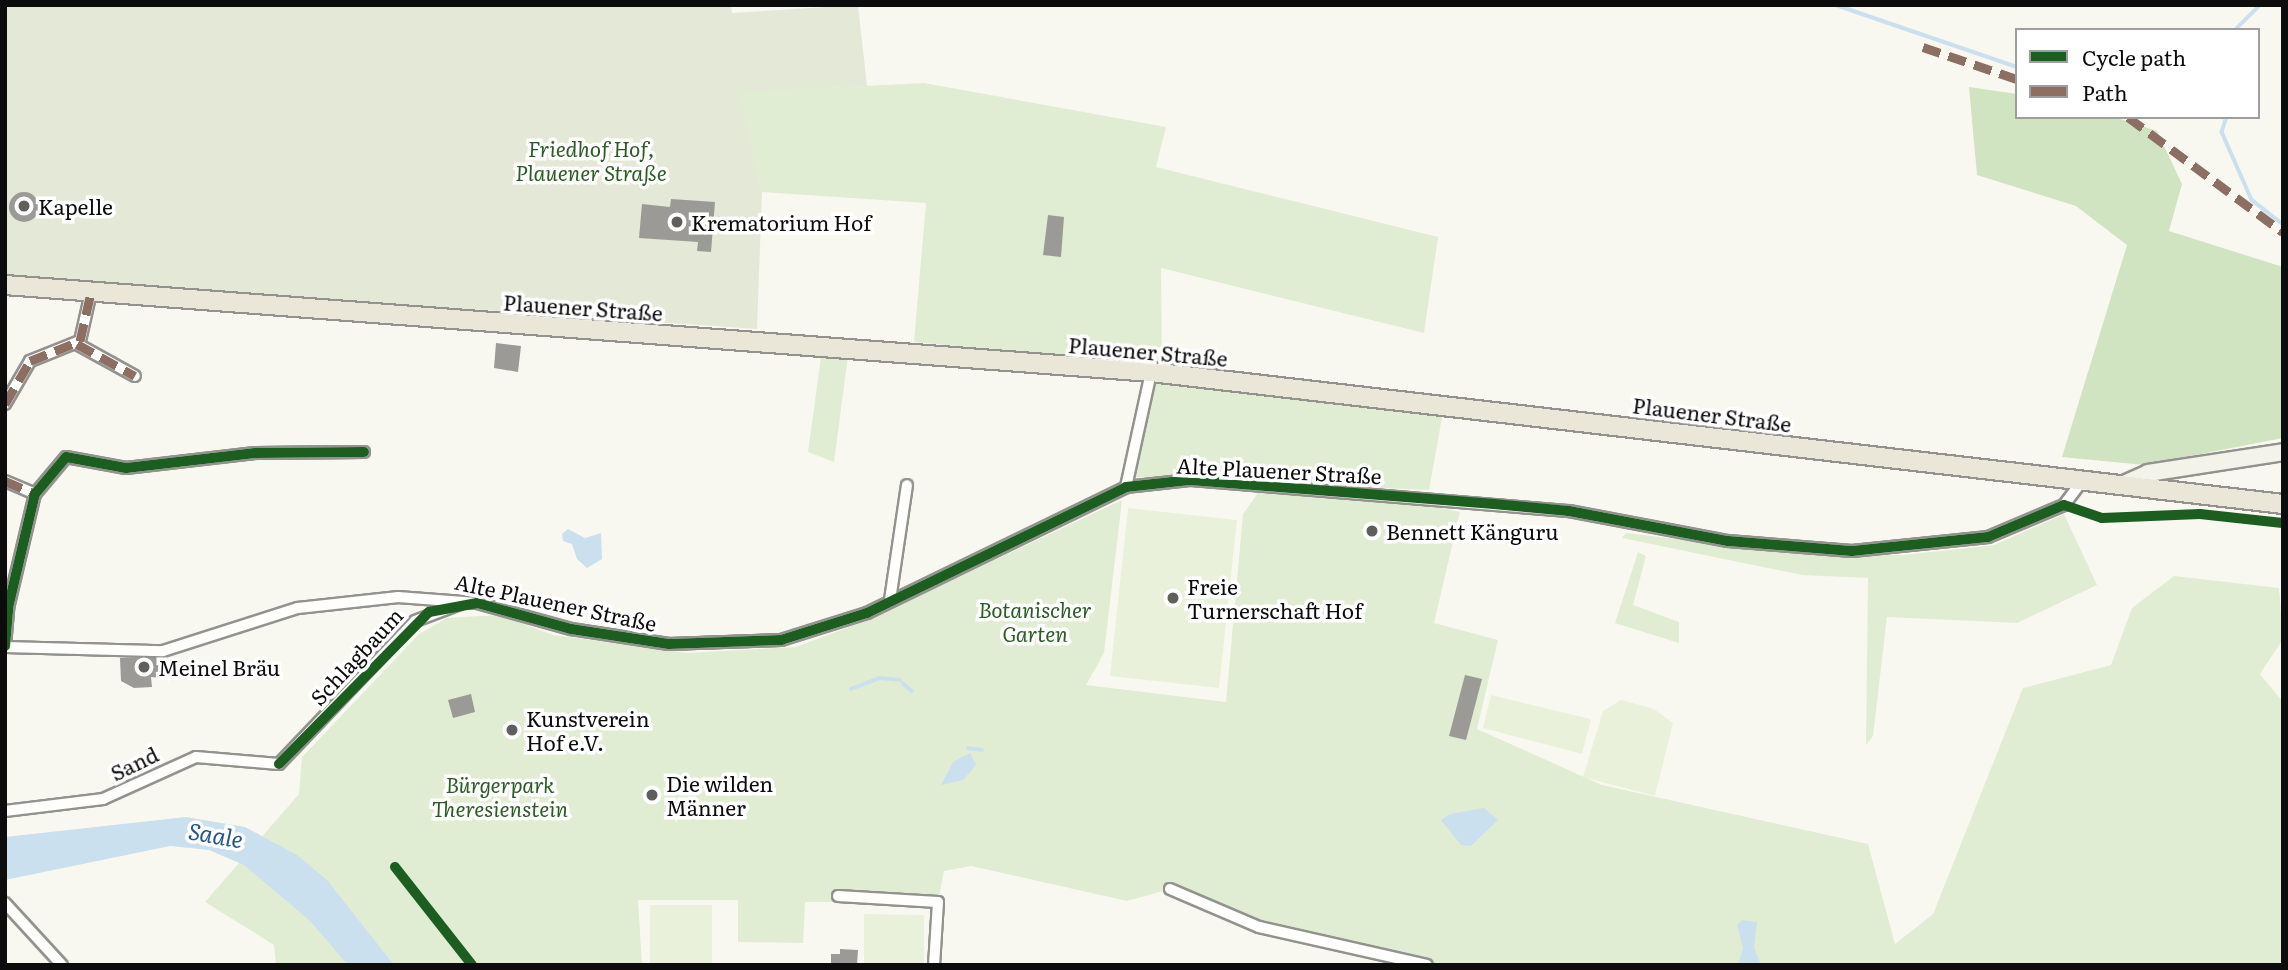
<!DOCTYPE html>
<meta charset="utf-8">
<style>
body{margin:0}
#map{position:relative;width:2288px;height:970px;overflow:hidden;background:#f9f8f0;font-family:Literata,serif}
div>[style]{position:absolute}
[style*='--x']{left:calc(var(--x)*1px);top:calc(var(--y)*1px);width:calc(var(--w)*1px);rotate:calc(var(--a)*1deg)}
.green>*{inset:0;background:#e0edd2}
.forest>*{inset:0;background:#d0e4c1}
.cemetery>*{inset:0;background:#e3e9d6}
.pitch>*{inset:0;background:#eaf1db}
.water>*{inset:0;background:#cae0ef}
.stream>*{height:3.5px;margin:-1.75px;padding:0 1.75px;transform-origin:1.75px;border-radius:1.75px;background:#cae0ef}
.building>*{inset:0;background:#9c9a96}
.round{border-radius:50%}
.roads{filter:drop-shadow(2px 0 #93928f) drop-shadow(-2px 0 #93928f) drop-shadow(0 2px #93928f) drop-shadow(0 -2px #93928f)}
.street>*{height:10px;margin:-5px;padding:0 5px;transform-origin:5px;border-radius:5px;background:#fefefd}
.secondary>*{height:16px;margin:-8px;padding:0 8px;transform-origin:8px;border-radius:8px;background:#f3f3e9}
.primary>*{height:18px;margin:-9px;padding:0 9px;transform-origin:9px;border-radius:9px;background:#eae7d9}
.quiet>*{height:9px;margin-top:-4.5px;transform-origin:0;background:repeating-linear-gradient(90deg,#8d6e63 0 18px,transparent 0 27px)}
.cycleway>*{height:10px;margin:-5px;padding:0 5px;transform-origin:5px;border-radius:5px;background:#1b5e20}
.dots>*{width:19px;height:19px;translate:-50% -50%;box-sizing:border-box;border:4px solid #fff;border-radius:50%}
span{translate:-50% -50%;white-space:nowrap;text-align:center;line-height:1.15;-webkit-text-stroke:7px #fff;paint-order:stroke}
.park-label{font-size:21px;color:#2a5c23;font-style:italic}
.poi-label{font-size:21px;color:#0c0c0c}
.left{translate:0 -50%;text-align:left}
.street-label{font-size:21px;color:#0c0c0c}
.water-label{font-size:23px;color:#225790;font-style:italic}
.frame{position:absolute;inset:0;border:7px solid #0c0c0c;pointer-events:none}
.legend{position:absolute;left:2015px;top:28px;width:245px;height:91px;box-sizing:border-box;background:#fff;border:2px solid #9e9e9e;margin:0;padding:9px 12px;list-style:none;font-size:21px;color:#0c0c0c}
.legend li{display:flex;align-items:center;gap:14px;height:35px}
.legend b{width:35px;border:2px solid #9e9e9e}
</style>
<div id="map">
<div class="green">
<div style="clip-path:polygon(924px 83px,1166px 127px,1156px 167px,1438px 237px,1424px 333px,1161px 268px,1162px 365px,914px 342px,926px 203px,762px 192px,739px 92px)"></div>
<div style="clip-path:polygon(848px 356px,834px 462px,808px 452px,821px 357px)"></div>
<div style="clip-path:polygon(1153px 378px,1443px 412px,1429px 490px,1133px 477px)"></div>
<div style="clip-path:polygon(1260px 490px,1414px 502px,1460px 512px,1434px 623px,1498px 640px,1477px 729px,1602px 785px,1868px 844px,1895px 944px,1933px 914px,2023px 688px,2111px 665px,2132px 608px,2174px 576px,2279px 588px,2283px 639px,2260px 674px,2283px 702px,2283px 965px,1427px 965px,1259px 927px,1170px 889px,1127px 901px,971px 866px,944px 871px,938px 902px,805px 902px,803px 943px,738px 942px,738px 900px,638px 900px,642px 965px,276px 965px,274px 945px,205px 902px,299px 794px,302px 757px,419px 634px,447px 618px,499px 615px,553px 635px,687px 653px,796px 647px,870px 619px,1122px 500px,1104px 653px,1086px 685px,1226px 702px,1243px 514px)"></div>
<div style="clip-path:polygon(2064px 514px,2097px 585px,2017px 623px,1887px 617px,1873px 736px,1866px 745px,1868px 578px,1802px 575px,1622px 538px,1626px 533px,1788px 552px,1904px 555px,1994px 545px)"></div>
<div style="clip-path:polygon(1638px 552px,1646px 556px,1633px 605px,1679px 622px,1679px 643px,1615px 623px)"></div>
</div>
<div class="forest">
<div style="clip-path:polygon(1969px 87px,2017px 94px,2017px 117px,2114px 117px,2157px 131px,2182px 184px,2169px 231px,2283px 267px,2283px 438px,2144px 465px,2062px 457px,2127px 245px,2076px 206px,1977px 175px)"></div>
</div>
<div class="cemetery">
<div style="clip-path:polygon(5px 5px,731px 5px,732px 13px,858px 5px,867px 86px,740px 93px,762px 192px,757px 329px,5px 277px)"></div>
</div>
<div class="pitch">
<div style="clip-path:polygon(1128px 508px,1237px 520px,1219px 688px,1110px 676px)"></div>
<div style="clip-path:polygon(1491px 695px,1591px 719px,1582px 754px,1483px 728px)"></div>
<div style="clip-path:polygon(1621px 700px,1654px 709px,1673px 723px,1655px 796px,1583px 777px,1603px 711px)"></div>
<div style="clip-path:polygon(650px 905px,712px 905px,712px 965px,650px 965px)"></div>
<div style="clip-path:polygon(864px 914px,924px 915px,924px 965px,864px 965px)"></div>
</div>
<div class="water">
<div style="clip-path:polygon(568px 529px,585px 538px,601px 533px,602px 559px,587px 568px,577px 559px,572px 544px,563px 541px,562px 534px)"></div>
<div style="clip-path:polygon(970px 753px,976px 765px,963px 780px,941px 785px,953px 762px)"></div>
<div style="clip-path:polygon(1484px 808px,1498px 820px,1471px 846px,1461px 845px,1441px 820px,1450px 814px)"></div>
<div style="clip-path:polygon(186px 817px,245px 827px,297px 855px,327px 880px,394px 965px,348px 965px,310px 921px,244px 865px,209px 850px,170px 846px,5px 880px,5px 837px)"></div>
<div style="clip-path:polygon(1742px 920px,1757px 922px,1754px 948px,1761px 965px,1738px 965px,1743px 948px,1737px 925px)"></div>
</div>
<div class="stream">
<div style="--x:1836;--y:5;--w:191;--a:18.9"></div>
<div style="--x:2235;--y:30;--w:35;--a:-45"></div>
<div style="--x:2227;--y:117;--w:16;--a:108"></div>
<div style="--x:2222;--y:132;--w:74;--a:66.2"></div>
<div style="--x:2252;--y:200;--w:39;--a:38"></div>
<div style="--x:903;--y:683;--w:12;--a:42"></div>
<div style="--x:851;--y:689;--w:30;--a:-21"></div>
<div style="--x:879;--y:678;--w:21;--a:5"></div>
<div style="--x:968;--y:748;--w:14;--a:8"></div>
</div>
<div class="building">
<div class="round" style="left:9px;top:192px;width:30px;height:30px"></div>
<div style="clip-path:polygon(671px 199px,715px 202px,711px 252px,697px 251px,698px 242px,639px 238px,642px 204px,670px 207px)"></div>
<div style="clip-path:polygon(1048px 215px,1064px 217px,1061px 257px,1043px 255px)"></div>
<div style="clip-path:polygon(496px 343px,521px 346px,518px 372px,494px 368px)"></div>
<div style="clip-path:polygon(120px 658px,168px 658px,169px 679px,151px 677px,152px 687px,134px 688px,121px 681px)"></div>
<div style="clip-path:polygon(1465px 675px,1482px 679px,1466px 740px,1449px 736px)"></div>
<div style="clip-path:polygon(471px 694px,475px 712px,453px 718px,448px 700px)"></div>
<div style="clip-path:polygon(840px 949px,858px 950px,857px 965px,831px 965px,831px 954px,840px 954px)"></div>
</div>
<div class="roads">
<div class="street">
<div style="--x:77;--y:344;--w:66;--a:28.9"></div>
<div style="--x:5;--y:404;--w:50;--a:-59.8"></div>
<div style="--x:30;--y:361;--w:54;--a:-21.8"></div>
<div style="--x:80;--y:341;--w:50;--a:-77.3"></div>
<div style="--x:5;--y:481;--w:33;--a:23"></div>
<div style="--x:1126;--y:487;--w:118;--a:-77.7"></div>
<div style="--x:890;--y:600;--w:116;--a:-81.6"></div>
<div style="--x:5;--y:646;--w:38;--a:-85"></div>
<div style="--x:8;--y:608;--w:117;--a:-76.7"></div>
<div style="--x:35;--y:494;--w:48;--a:-50"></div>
<div style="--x:66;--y:457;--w:61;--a:10.4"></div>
<div style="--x:126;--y:468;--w:130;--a:-6.6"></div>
<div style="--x:255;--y:453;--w:109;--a:-0.5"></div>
<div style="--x:5;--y:647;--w:158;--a:1.5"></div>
<div style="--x:163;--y:651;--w:142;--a:-17.7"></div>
<div style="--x:298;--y:608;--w:101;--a:-6.3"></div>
<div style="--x:398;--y:597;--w:79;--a:4.3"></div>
<div style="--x:477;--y:603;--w:98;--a:15.5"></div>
<div style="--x:571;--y:629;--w:99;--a:8.7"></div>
<div style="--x:669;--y:644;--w:112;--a:-2"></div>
<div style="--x:781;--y:640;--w:90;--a:-17.4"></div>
<div style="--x:867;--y:613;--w:288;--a:-25.9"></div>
<div style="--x:1126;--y:487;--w:64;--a:-6.2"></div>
<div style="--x:1190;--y:480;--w:380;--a:4.7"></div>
<div style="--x:1569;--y:511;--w:162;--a:10.7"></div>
<div style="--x:1728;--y:541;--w:124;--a:4.6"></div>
<div style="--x:1852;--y:551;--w:137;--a:-5.9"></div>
<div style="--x:1988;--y:537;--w:82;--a:-22.8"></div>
<div style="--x:2064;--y:505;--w:31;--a:-53"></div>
<div style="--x:5;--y:811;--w:99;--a:-7"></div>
<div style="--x:103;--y:799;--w:102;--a:-24.3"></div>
<div style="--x:196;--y:757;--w:83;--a:4.8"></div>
<div style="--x:279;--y:764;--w:197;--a:-46.4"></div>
<div style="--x:415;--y:621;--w:48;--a:-20.7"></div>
<div style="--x:1170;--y:889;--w:97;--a:23.1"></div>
<div style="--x:1259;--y:927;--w:172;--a:12.7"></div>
<div style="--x:838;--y:896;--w:100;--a:3.4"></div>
<div style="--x:938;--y:902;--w:63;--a:93.6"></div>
<div style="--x:5;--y:903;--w:84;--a:47.4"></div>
</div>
<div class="secondary">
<div style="--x:2126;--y:483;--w:24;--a:-24"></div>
<div style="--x:2148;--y:473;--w:137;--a:-8.8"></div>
</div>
<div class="primary">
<div style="--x:5;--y:285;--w:1149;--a:4.34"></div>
<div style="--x:1151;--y:372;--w:1140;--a:6.65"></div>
</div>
</div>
<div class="quiet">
<div style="--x:1923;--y:47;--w:99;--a:18.8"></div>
<div style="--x:2128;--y:117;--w:193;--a:36.6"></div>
<div style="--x:77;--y:344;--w:66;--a:28.9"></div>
<div style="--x:5;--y:404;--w:50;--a:-59.8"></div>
<div style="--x:30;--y:361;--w:54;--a:-21.8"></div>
<div style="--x:80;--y:341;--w:50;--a:-77.3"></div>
<div style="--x:5;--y:481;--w:33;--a:23"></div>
</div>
<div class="cycleway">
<div style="--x:5;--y:646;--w:38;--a:-85"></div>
<div style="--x:8;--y:608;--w:117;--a:-76.7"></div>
<div style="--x:35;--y:494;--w:48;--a:-50"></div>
<div style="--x:66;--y:457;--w:61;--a:10.4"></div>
<div style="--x:126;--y:468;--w:130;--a:-6.6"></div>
<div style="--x:255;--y:453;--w:109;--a:-0.5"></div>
<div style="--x:279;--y:764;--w:214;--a:-45.4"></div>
<div style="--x:429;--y:612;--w:49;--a:-10.6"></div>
<div style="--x:477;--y:603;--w:98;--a:15.5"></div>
<div style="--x:571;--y:629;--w:99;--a:8.7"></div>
<div style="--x:669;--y:644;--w:112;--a:-2"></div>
<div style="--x:781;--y:640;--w:90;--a:-17.4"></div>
<div style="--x:867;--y:613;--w:288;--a:-25.9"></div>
<div style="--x:1126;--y:487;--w:64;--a:-6.2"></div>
<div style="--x:1190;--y:480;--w:305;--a:4.5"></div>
<div style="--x:1494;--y:504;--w:75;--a:5.3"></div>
<div style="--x:1569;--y:511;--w:162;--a:10.7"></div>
<div style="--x:1728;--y:541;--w:124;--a:4.6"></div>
<div style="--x:1852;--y:551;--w:137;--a:-5.9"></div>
<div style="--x:1988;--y:537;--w:82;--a:-22.8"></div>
<div style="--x:2064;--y:505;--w:40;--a:18.9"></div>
<div style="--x:2102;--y:518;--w:98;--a:-2.3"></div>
<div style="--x:2200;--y:514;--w:83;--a:6.2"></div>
<div style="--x:395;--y:867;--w:125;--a:51.8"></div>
</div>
<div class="dots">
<div style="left:24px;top:206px;background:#5f5f5c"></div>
<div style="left:677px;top:222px;background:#5f5f5c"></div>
<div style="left:1372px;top:531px;background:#5f5f5c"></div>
<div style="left:1173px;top:598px;background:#5f5f5c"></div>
<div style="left:144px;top:667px;background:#5f5f5c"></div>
<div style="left:512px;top:730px;background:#5f5f5c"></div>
<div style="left:652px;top:795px;background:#5f5f5c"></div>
</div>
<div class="park-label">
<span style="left:591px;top:160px">Friedhof Hof,<br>Plauener Straße</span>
<span style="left:1035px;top:621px">Botanischer<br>Garten</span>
<span style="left:500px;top:796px">Bürgerpark<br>Theresienstein</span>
</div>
<div class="poi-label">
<span class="left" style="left:38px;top:206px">Kapelle</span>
<span class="left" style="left:691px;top:222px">Krematorium Hof</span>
<span class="left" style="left:1386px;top:531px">Bennett Känguru</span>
<span class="left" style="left:1187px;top:598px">Freie<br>Turnerschaft Hof</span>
<span class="left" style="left:158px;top:667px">Meinel Bräu</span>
<span class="left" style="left:526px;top:730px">Kunstverein<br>Hof e.V.</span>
<span class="left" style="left:666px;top:795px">Die wilden<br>Männer</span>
</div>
<div class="street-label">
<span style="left:583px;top:307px;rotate:4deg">Plauener Straße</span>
<span style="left:1148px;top:351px;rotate:5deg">Plauener Straße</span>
<span style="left:1712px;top:414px;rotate:7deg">Plauener Straße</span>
<span style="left:1279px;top:470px;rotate:3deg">Alte Plauener Straße</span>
<span style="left:556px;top:602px;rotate:12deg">Alte Plauener Straße</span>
<span style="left:356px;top:656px;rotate:-47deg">Schlagbaum</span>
<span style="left:134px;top:763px;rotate:-26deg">Sand</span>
</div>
<div class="water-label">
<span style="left:216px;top:834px;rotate:10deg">Saale</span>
</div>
<div class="frame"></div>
<ul class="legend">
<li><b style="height:9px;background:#1b5e20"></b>Cycle path</li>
<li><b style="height:9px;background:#8d6e63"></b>Path</li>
</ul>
</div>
